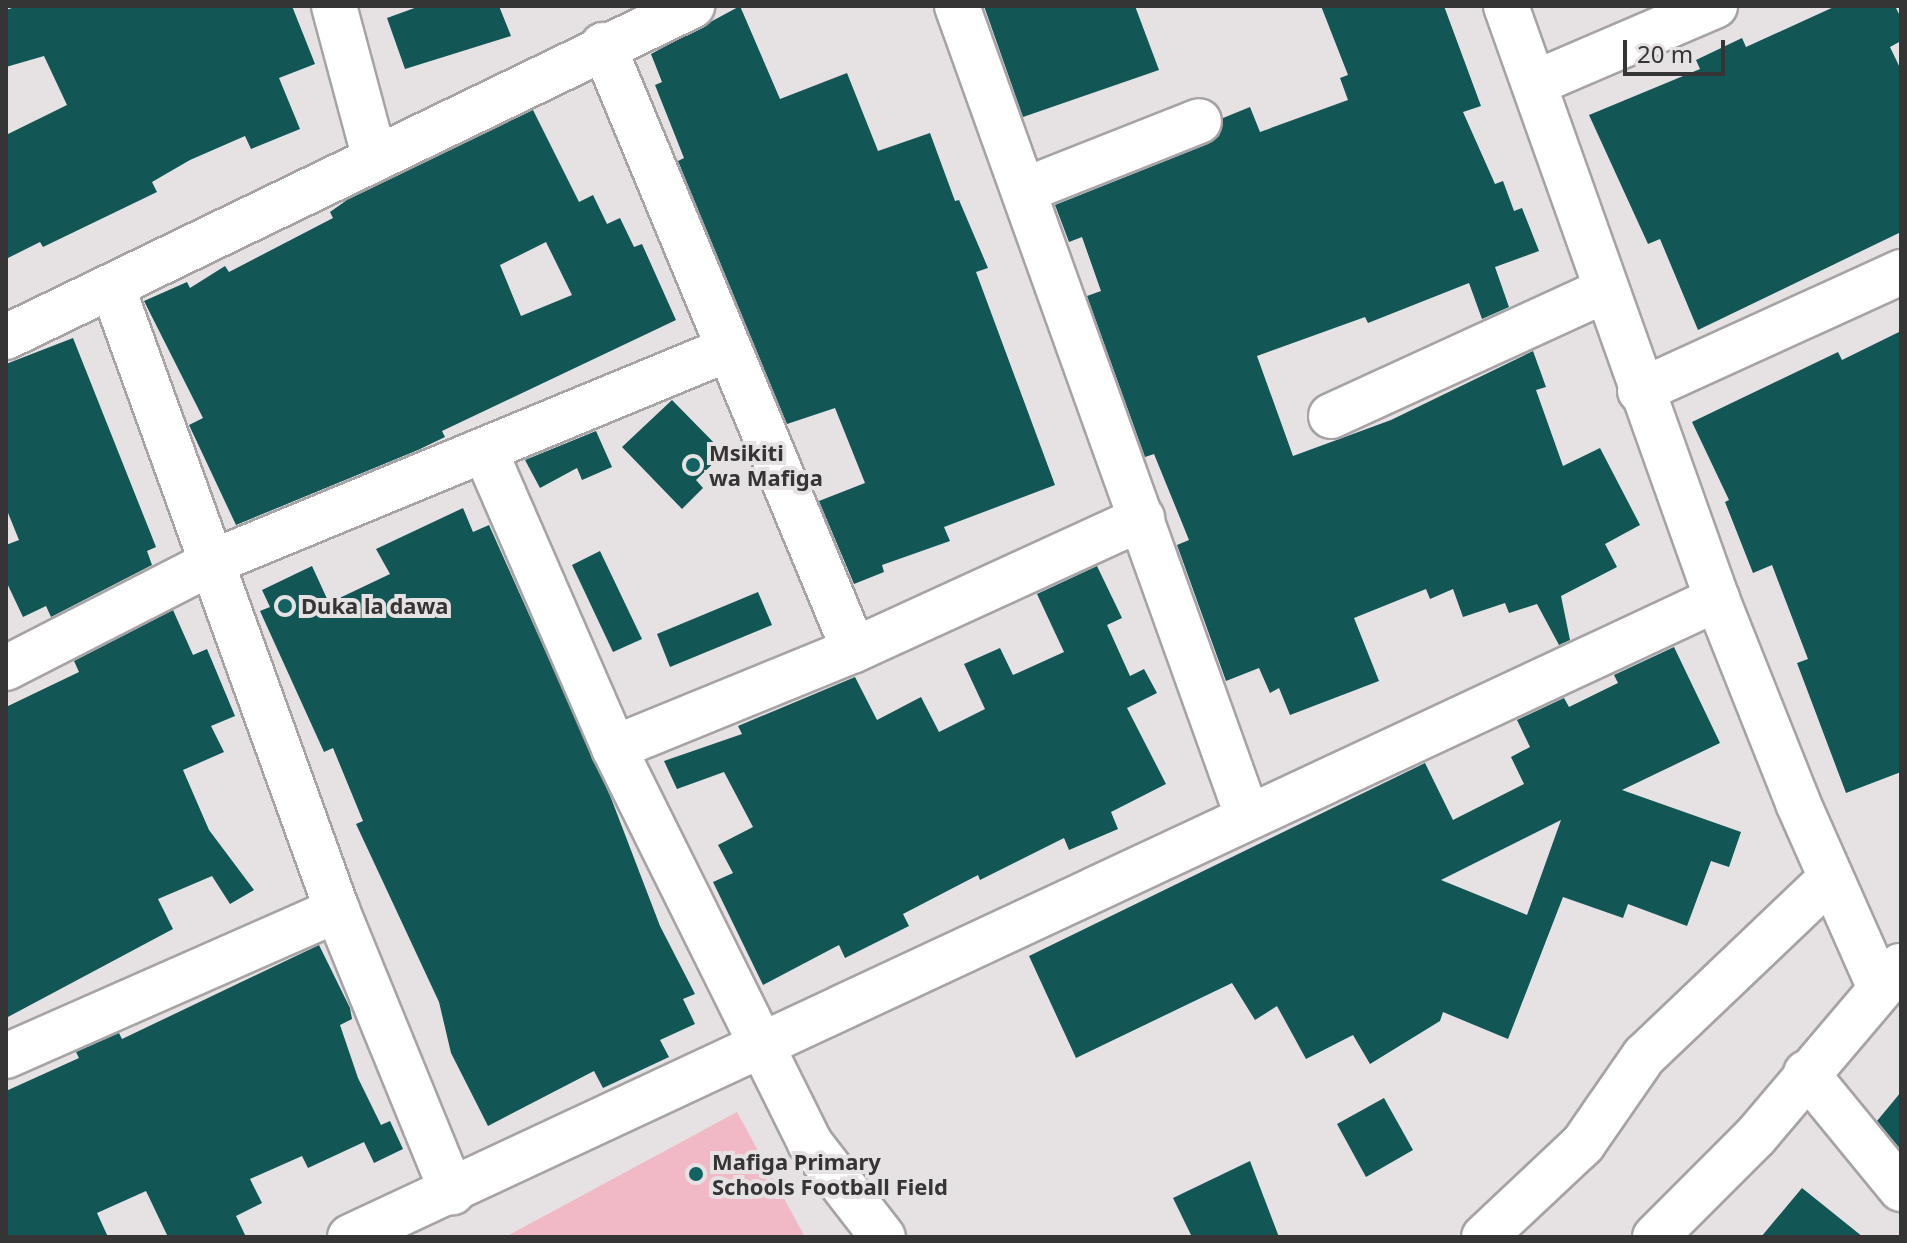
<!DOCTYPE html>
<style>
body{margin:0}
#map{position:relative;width:1907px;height:1243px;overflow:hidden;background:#e6e2e3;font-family:"Noto Sans",sans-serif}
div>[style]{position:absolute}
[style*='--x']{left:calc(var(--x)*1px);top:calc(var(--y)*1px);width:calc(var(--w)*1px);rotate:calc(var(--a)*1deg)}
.green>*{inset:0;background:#f1b8c6}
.building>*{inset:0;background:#125655}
.roads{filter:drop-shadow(2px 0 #a7a3a4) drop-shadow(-2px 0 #a7a3a4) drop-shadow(0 2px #a7a3a4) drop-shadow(0 -2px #a7a3a4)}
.minor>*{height:44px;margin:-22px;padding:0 22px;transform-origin:22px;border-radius:22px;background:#fff}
.dots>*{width:22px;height:22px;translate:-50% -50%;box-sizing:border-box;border:4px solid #e6e2e3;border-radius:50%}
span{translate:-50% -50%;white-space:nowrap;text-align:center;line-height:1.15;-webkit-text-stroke:8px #e6e2e3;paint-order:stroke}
.poi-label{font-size:22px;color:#363535;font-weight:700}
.left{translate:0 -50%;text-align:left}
.frame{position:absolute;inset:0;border:8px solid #363535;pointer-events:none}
.scale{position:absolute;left:1623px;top:40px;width:102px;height:36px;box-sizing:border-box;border:4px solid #363535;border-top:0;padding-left:10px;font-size:24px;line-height:28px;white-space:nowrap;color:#363535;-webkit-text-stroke:6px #e6e2e3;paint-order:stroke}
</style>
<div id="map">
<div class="green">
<div style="clip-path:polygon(737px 1112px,805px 1237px,505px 1237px)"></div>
</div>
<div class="building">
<div style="clip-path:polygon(18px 6px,292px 6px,315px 64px,279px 78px,300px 129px,251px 149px,245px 136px,190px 160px,152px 182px,157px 192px,43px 247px,40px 242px,6px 259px,6px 135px,67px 105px,44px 56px,6px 67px,6px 10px)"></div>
<div style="clip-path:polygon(420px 6px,499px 6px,511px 36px,405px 69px,387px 18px)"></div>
<div style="clip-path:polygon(740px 6px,780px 99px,847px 73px,878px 151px,930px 133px,955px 201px,959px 200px,988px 268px,976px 272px,1055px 485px,944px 527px,950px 541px,882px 565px,884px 572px,854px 584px,819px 501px,865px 483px,835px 408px,787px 424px,678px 161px,684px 158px,655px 85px,662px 82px,651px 54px)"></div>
<div style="clip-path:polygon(984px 6px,1135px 6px,1159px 70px,1023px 117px)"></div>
<div style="clip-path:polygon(1321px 6px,1444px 6px,1481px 106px,1463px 112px,1495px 184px,1503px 181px,1514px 211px,1522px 208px,1539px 251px,1495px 267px,1509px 307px,1482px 319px,1469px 283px,1368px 323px,1365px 317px,1257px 356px,1293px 456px,1391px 420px,1533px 351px,1546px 387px,1536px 390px,1563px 466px,1600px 448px,1640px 525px,1605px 544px,1617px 567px,1561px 596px,1570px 640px,1559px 645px,1537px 604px,1509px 613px,1505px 603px,1463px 617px,1453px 589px,1430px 599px,1426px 589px,1354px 618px,1379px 681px,1290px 715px,1279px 688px,1270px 693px,1259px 668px,1226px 681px,1177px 545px,1189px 540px,1154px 454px,1145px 457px,1087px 296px,1101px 291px,1082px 237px,1069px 242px,1055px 205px,1208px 144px,1219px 136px,1223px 118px,1250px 107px,1260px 132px,1348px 100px,1340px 78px,1348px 75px)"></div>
<div style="clip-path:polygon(1836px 6px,1895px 6px,1901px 18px,1901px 41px,1890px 47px,1901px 70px,1901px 232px,1698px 330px,1660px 239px,1648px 244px,1589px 115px,1700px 69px,1696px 60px,1742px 38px,1746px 47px)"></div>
<div style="clip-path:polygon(evenodd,533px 110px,579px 202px,593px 195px,607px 224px,620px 218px,634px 247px,642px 244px,676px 320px,442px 431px,445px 437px,418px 450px,236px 525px,189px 425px,203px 418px,144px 301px,187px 282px,190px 288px,225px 266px,229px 272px,333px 218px,330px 212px,347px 200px,533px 110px,546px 242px,572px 295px,521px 316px,500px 265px,546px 242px)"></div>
<div style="clip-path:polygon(1901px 331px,1901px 772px,1846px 793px,1797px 663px,1808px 659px,1772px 565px,1753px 573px,1725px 502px,1729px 500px,1692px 422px,1838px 352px,1842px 360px)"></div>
<div style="clip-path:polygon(73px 338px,156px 547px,147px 551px,152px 565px,51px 617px,46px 606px,23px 617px,6px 581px,6px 545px,19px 540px,6px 508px,6px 364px)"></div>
<div style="clip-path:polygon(672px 400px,724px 453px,696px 480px,703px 488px,682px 509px,622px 447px)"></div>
<div style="clip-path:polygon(596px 431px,612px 467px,582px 480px,577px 468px,540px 488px,525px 460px)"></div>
<div style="clip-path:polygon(463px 508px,473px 532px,489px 525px,611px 798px,660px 926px,695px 994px,683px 999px,695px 1024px,660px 1040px,669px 1057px,603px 1088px,594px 1071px,488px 1126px,451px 1053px,439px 1002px,356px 824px,363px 821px,333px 748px,324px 752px,260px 611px,270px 607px,262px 590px,312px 566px,329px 603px,390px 574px,376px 549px)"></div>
<div style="clip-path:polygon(600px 551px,642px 639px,613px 652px,572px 565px)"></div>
<div style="clip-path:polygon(1097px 566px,1122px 618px,1107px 625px,1130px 676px,1144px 669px,1157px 693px,1127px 708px,1166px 784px,1111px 812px,1118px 829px,1069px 850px,1064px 838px,980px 880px,978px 875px,903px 914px,909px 926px,845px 958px,839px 945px,763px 985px,713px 882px,733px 873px,718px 845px,753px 827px,724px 772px,677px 789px,664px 761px,742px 734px,738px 726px,855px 677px,877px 720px,921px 697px,939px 732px,985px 709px,964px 664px,1000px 648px,1013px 675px,1064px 652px,1037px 594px)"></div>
<div style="clip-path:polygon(758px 592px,772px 625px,670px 667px,657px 634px)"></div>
<div style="clip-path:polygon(173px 610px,193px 655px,207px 649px,235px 716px,211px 726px,224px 752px,183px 770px,209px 830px,254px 890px,230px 904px,212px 876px,158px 899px,173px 929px,6px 1018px,6px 707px,79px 672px,74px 661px)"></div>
<div style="clip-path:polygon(evenodd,1674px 647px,1720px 743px,1622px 790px,1741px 832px,1729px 867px,1711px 861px,1687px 926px,1628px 904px,1623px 918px,1563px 897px,1508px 1039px,1443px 1012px,1440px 1021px,1370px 1064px,1353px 1035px,1306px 1059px,1277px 1006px,1255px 1020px,1232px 983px,1076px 1058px,1029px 956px,1425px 763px,1453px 820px,1524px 784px,1511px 757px,1530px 747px,1517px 720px,1564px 698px,1569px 707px,1618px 683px,1614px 675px,1674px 647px,1561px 820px,1527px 915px,1441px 880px,1561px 820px)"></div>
<div style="clip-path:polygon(319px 945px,350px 1008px,352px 1019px,340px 1025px,358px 1078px,381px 1125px,390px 1121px,403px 1149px,374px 1163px,364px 1142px,308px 1168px,302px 1156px,250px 1179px,262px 1203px,236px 1216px,246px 1237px,168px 1237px,146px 1191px,97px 1213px,108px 1237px,6px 1237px,6px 1091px,79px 1058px,76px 1052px,119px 1033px,122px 1039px)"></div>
<div style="clip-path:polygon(1901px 1092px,1901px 1150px,1877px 1121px)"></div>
<div style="clip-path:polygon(1384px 1098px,1413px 1150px,1366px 1177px,1337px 1124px)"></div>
<div style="clip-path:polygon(1250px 1161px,1279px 1237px,1192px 1237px,1173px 1198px)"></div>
<div style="clip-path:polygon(1802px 1188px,1863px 1237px,1761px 1237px)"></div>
</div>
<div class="roads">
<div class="minor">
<div style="--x:334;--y:6;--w:158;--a:75"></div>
<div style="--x:957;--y:6;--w:859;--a:70.28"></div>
<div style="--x:1506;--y:6;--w:629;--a:70.41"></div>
<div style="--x:1717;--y:599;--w:219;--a:68.3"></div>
<div style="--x:1798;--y:803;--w:200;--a:66.1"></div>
<div style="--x:603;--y:45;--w:655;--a:67.47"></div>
<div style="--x:1535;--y:83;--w:196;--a:-23.2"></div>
<div style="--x:1025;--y:190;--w:187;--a:-21.6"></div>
<div style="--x:112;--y:286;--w:663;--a:70.17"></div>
<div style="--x:337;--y:910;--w:305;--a:67.8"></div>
<div style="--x:6;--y:337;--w:762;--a:-25.76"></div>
<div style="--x:1640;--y:391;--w:287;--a:-24.5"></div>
<div style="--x:1331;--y:416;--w:302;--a:-24.6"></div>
<div style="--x:485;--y:451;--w:324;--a:66.5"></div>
<div style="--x:614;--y:748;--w:441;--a:63.6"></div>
<div style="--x:810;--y:1143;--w:119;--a:52.2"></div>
<div style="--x:6;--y:668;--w:235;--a:-27.1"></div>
<div style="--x:215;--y:561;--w:553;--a:-22.44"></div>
<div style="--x:614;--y:748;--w:259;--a:-22.2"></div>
<div style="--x:854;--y:650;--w:317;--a:-24.6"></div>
<div style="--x:6;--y:1056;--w:362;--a:-23.8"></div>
<div style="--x:1806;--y:1073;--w:150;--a:50.7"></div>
<div style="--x:350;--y:1237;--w:1509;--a:-25.02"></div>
<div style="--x:1484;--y:1237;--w:136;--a:-43.2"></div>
<div style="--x:1583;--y:1144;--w:107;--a:-55.3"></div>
<div style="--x:1644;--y:1056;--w:257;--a:-43.6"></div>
<div style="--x:1655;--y:1237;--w:143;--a:-45"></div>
<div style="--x:1756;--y:1136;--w:223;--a:-49.7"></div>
</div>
</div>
<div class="dots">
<div style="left:693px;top:465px;background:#116261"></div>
<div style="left:285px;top:606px;background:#116261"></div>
<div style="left:696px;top:1174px;background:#116261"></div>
</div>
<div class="poi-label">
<span class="left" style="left:709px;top:465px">Msikiti<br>wa Mafiga</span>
<span class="left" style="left:301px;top:606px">Duka la dawa</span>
<span class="left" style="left:712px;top:1174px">Mafiga Primary<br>Schools Football Field</span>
</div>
<div class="frame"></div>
<div class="scale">20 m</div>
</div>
